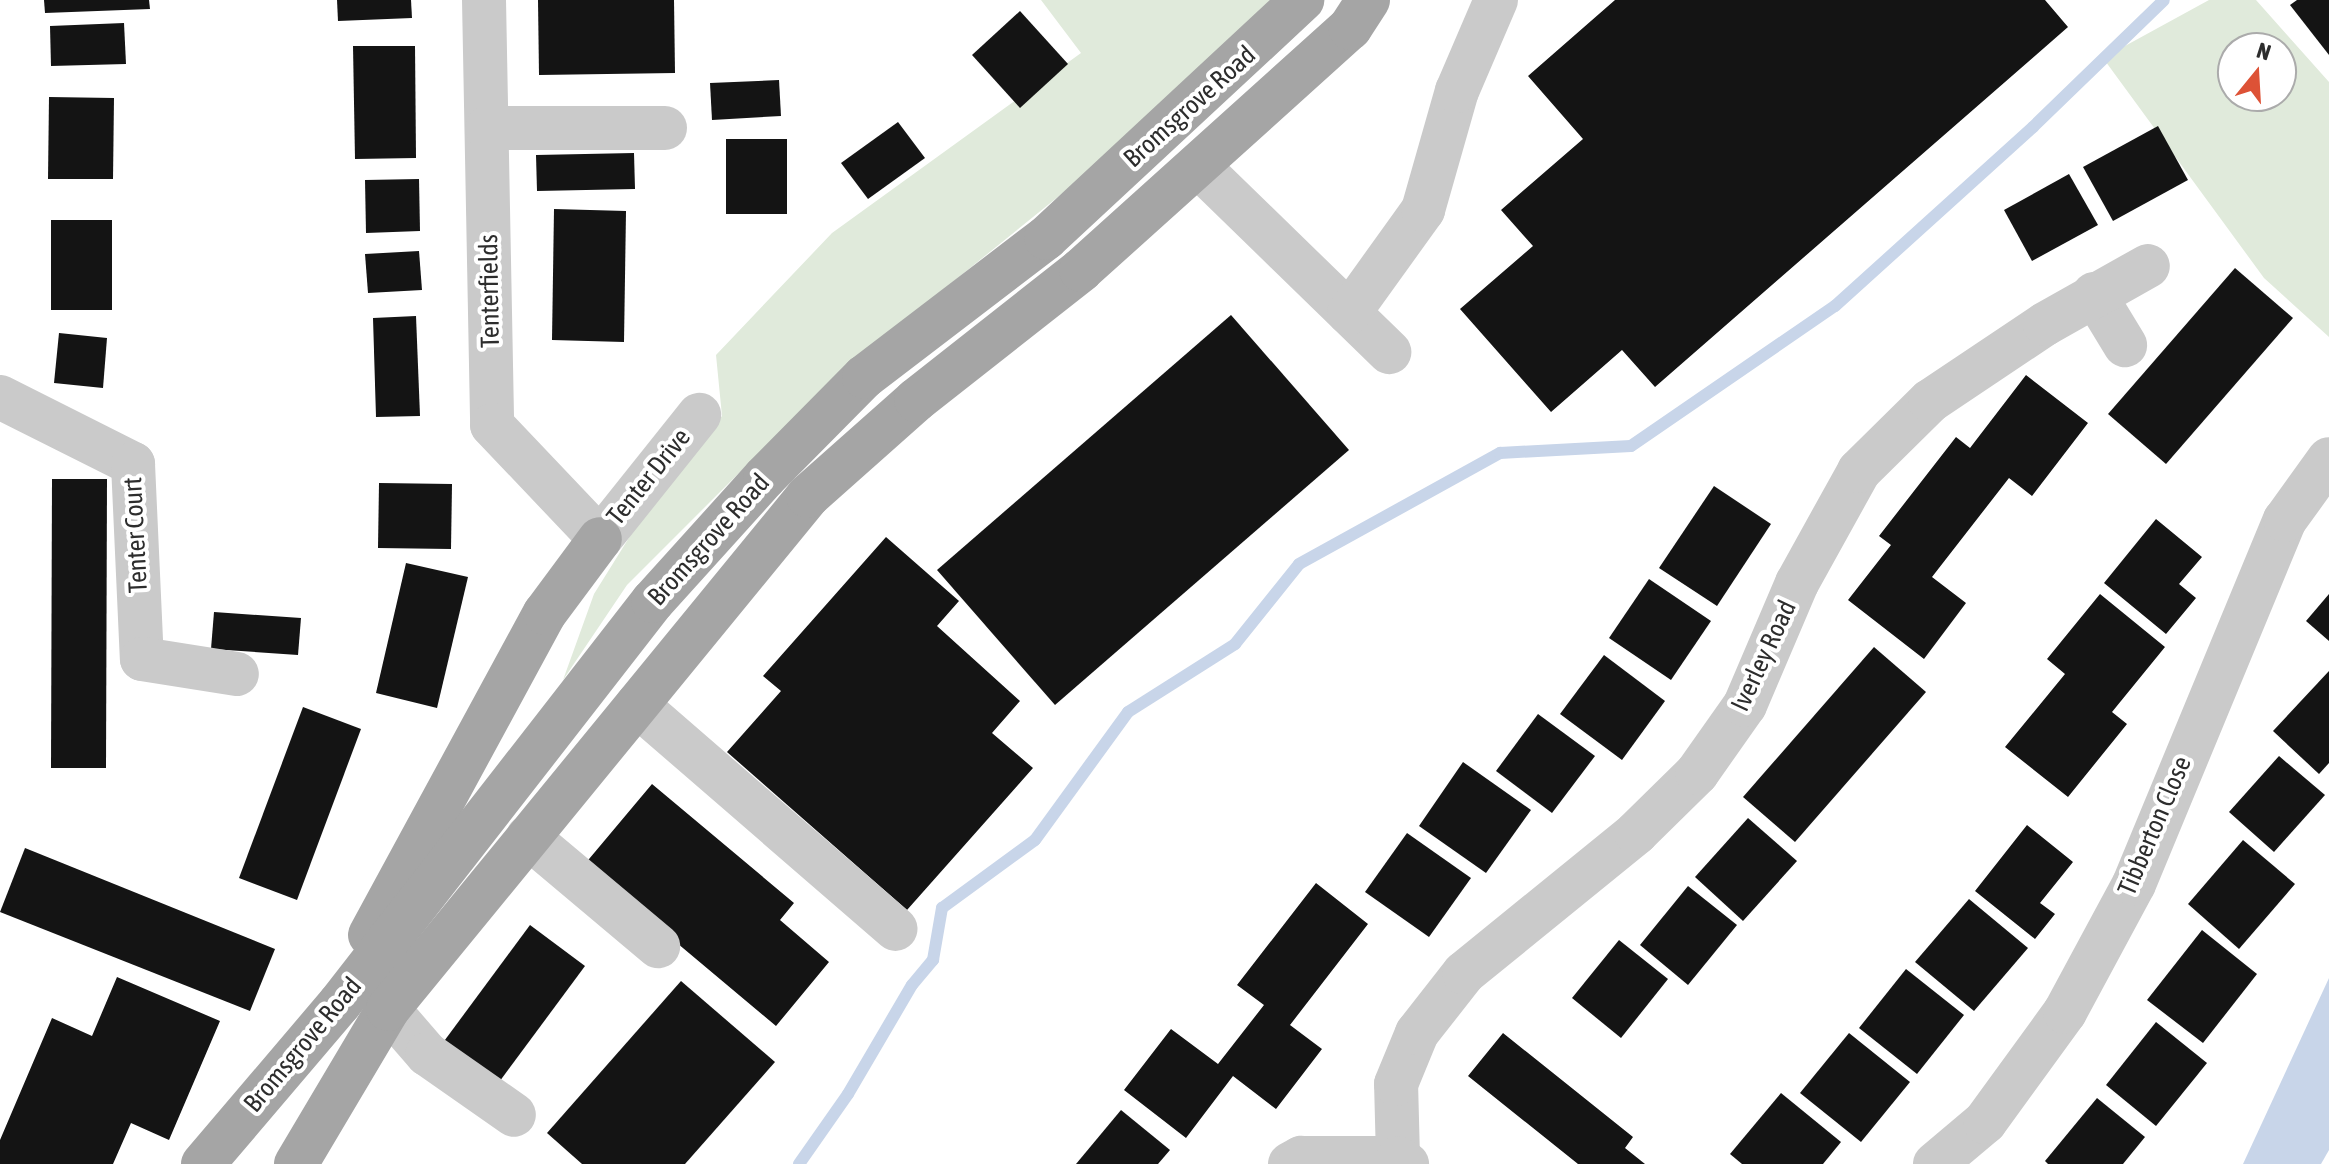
<!DOCTYPE html>
<style>
body{margin:0}
#map{position:relative;width:2329px;height:1164px;overflow:hidden;background:#fff;font-family:"Asap Condensed",sans-serif}
div>[style]{position:absolute}
[style*='--x']{left:calc(var(--x)*1px);top:calc(var(--y)*1px);width:calc(var(--w)*1px);rotate:calc(var(--a)*1deg)}
.green>*{inset:0;background:#e0eadb}
.water>*{inset:0;background:#c8d5e9}
.stream>*{height:12px;margin:-6px;padding:0 6px;transform-origin:6px;border-radius:6px;background:#c8d5e9}
.building>*{inset:0;background:#141414}
.minor>*{height:44px;margin:-22px;padding:0 22px;transform-origin:22px;border-radius:22px;background:#cacaca}
.major>*{height:44px;margin:-22px;padding:0 22px;transform-origin:22px;border-radius:22px;background:#a5a5a5}
span{translate:-50% -50%;white-space:nowrap;text-align:center;line-height:1.15;-webkit-text-stroke:8px #fff;paint-order:stroke}
.street-label{font-size:26px;color:#2d2d2d}
.north{position:absolute;left:2217px;top:32px;width:80px;height:80px;box-sizing:border-box;background:#fff;border:2px solid #ababab;border-radius:50%;rotate:18deg;font-size:22px;font-weight:700;line-height:32px;text-align:center;color:#2d2d2d}
.north::after{content:'';display:block;margin:auto;width:28px;height:36px;background:#dd5236;clip-path:polygon(50% 0,100% 100%,50% 72%,0 100%)}
</style>
<div id="map">
<div class="green">
<div style="clip-path:polygon(1041px 0,1270px 0,1225px 54px,1132px 137px,834px 378px,627px 585px,563px 680px,594px 594px,650px 504px,722px 416px,716px 355px,832px 233px,1081px 53px)"></div>
<div style="clip-path:polygon(evenodd,2209px 0,2256px 0,2329px 82px,2329px 337px,2264px 278px,2103px 58px,2209px 0,2233px 48px,2281px 48px,2281px 96px,2233px 96px,2233px 48px)"></div>
</div>
<div class="water">
<div style="clip-path:polygon(2329px 978px,2329px 1150px,2321px 1164px,2243px 1164px)"></div>
</div>
<div class="stream">
<div style="--x:799;--y:1164;--w:85;--a:-55"></div>
<div style="--x:848;--y:1094;--w:126;--a:-59.6"></div>
<div style="--x:912;--y:985;--w:33;--a:-50"></div>
<div style="--x:933;--y:960;--w:53;--a:-80.2"></div>
<div style="--x:942;--y:908;--w:115;--a:-36.2"></div>
<div style="--x:1035;--y:840;--w:158;--a:-54"></div>
<div style="--x:1128;--y:712;--w:127;--a:-32.4"></div>
<div style="--x:1235;--y:644;--w:102;--a:-51.3"></div>
<div style="--x:1299;--y:564;--w:230;--a:-28.9"></div>
<div style="--x:1500;--y:453;--w:131;--a:-3.1"></div>
<div style="--x:1631;--y:446;--w:247;--a:-34.5"></div>
<div style="--x:1835;--y:306;--w:267;--a:-42.1"></div>
<div style="--x:2033;--y:127;--w:182;--a:-44.1"></div>
</div>
<div class="building">
<div style="clip-path:polygon(44px 0,149px 0,150px 9px,45px 13px)"></div>
<div style="clip-path:polygon(337px 0,411px 0,412px 18px,338px 21px)"></div>
<div style="clip-path:polygon(538px 0,674px 0,675px 73px,539px 75px)"></div>
<div style="clip-path:polygon(1615px 0,2045px 0,2068px 27px,1655px 387px,1622px 350px,1551px 412px,1460px 309px,1533px 246px,1501px 210px,1583px 139px,1528px 76px)"></div>
<div style="clip-path:polygon(2297px 0,2329px 0,2329px 55px,2290px 5px)"></div>
<div style="clip-path:polygon(1020px 11px,1068px 64px,1020px 108px,972px 55px)"></div>
<div style="clip-path:polygon(124px 23px,126px 64px,51px 66px,50px 26px)"></div>
<div style="clip-path:polygon(353px 46px,415px 46px,416px 158px,355px 159px)"></div>
<div style="clip-path:polygon(779px 80px,781px 116px,712px 120px,710px 83px)"></div>
<div style="clip-path:polygon(49px 97px,114px 98px,113px 179px,48px 179px)"></div>
<div style="clip-path:polygon(898px 122px,925px 158px,868px 199px,841px 163px)"></div>
<div style="clip-path:polygon(2158px 126px,2188px 180px,2113px 221px,2083px 167px)"></div>
<div style="clip-path:polygon(726px 139px,787px 139px,787px 214px,726px 214px)"></div>
<div style="clip-path:polygon(634px 153px,635px 189px,537px 191px,536px 155px)"></div>
<div style="clip-path:polygon(2069px 174px,2098px 225px,2032px 261px,2004px 210px)"></div>
<div style="clip-path:polygon(419px 179px,420px 231px,366px 233px,365px 180px)"></div>
<div style="clip-path:polygon(554px 209px,626px 211px,624px 342px,552px 340px)"></div>
<div style="clip-path:polygon(51px 220px,112px 220px,112px 310px,51px 310px)"></div>
<div style="clip-path:polygon(419px 251px,422px 290px,368px 293px,365px 254px)"></div>
<div style="clip-path:polygon(2235px 268px,2293px 318px,2166px 464px,2108px 414px)"></div>
<div style="clip-path:polygon(1231px 315px,1349px 450px,1055px 705px,937px 570px)"></div>
<div style="clip-path:polygon(416px 316px,420px 416px,376px 417px,373px 318px)"></div>
<div style="clip-path:polygon(59px 333px,107px 338px,103px 388px,54px 383px)"></div>
<div style="clip-path:polygon(2026px 375px,2088px 423px,2032px 496px,2009px 478px,1932px 577px,1966px 603px,1924px 659px,1848px 600px,1891px 545px,1879px 536px,1956px 437px,1970px 448px)"></div>
<div style="clip-path:polygon(52px 479px,107px 479px,106px 768px,51px 768px)"></div>
<div style="clip-path:polygon(379px 483px,452px 484px,451px 549px,378px 548px)"></div>
<div style="clip-path:polygon(1714px 486px,1771px 524px,1717px 606px,1659px 568px)"></div>
<div style="clip-path:polygon(2156px 519px,2202px 557px,2179px 584px,2196px 598px,2166px 634px,2104px 583px)"></div>
<div style="clip-path:polygon(886px 537px,959px 601px,937px 626px,1020px 701px,992px 733px,1033px 768px,907px 910px,727px 752px,781px 691px,763px 676px)"></div>
<div style="clip-path:polygon(406px 563px,468px 577px,437px 708px,376px 693px)"></div>
<div style="clip-path:polygon(1649px 579px,1711px 621px,1671px 680px,1609px 638px)"></div>
<div style="clip-path:polygon(2100px 594px,2165px 647px,2112px 712px,2127px 724px,2068px 797px,2005px 747px,2065px 674px,2047px 659px)"></div>
<div style="clip-path:polygon(2329px 594px,2329px 641px,2306px 621px)"></div>
<div style="clip-path:polygon(214px 612px,301px 618px,298px 655px,211px 649px)"></div>
<div style="clip-path:polygon(1874px 647px,1926px 692px,1795px 842px,1743px 797px)"></div>
<div style="clip-path:polygon(1604px 655px,1665px 701px,1622px 760px,1560px 714px)"></div>
<div style="clip-path:polygon(2329px 671px,2329px 763px,2319px 774px,2273px 731px)"></div>
<div style="clip-path:polygon(303px 707px,361px 729px,297px 900px,239px 878px)"></div>
<div style="clip-path:polygon(1538px 714px,1595px 756px,1552px 813px,1496px 771px)"></div>
<div style="clip-path:polygon(2279px 756px,2325px 795px,2274px 852px,2229px 812px)"></div>
<div style="clip-path:polygon(1463px 762px,1531px 810px,1486px 873px,1419px 826px)"></div>
<div style="clip-path:polygon(652px 784px,794px 903px,780px 920px,829px 962px,776px 1026px,584px 865px)"></div>
<div style="clip-path:polygon(1748px 818px,1797px 861px,1743px 921px,1695px 877px)"></div>
<div style="clip-path:polygon(2027px 825px,2073px 862px,2040px 903px,2055px 914px,2035px 939px,1975px 891px)"></div>
<div style="clip-path:polygon(1407px 833px,1471px 878px,1429px 937px,1365px 892px)"></div>
<div style="clip-path:polygon(2243px 840px,2295px 884px,2239px 949px,2188px 904px)"></div>
<div style="clip-path:polygon(25px 848px,275px 949px,250px 1011px,0 912px)"></div>
<div style="clip-path:polygon(1316px 883px,1368px 924px,1290px 1025px,1322px 1049px,1276px 1109px,1233px 1076px,1186px 1138px,1124px 1090px,1171px 1029px,1218px 1064px,1264px 1005px,1237px 985px)"></div>
<div style="clip-path:polygon(1688px 886px,1737px 925px,1688px 985px,1640px 945px)"></div>
<div style="clip-path:polygon(1969px 899px,2028px 948px,1974px 1011px,1915px 962px)"></div>
<div style="clip-path:polygon(530px 925px,585px 966px,494px 1089px,439px 1048px)"></div>
<div style="clip-path:polygon(2202px 930px,2257px 974px,2203px 1043px,2147px 1000px)"></div>
<div style="clip-path:polygon(1619px 940px,1668px 979px,1621px 1038px,1572px 998px)"></div>
<div style="clip-path:polygon(1906px 969px,1964px 1015px,1917px 1074px,1859px 1028px)"></div>
<div style="clip-path:polygon(117px 977px,220px 1021px,169px 1140px,131px 1123px,113px 1164px,0 1164px,0 1140px,52px 1018px,92px 1036px)"></div>
<div style="clip-path:polygon(681px 981px,775px 1062px,685px 1164px,582px 1164px,547px 1133px)"></div>
<div style="clip-path:polygon(2156px 1022px,2207px 1063px,2156px 1126px,2106px 1085px)"></div>
<div style="clip-path:polygon(1503px 1033px,1633px 1137px,1625px 1148px,1645px 1164px,1578px 1164px,1468px 1076px)"></div>
<div style="clip-path:polygon(1849px 1033px,1910px 1082px,1861px 1142px,1800px 1093px)"></div>
<div style="clip-path:polygon(1781px 1093px,1841px 1142px,1823px 1164px,1742px 1164px,1730px 1154px)"></div>
<div style="clip-path:polygon(2097px 1098px,2145px 1137px,2123px 1164px,2048px 1164px,2045px 1161px)"></div>
<div style="clip-path:polygon(1121px 1110px,1170px 1150px,1158px 1164px,1076px 1164px)"></div>
</div>
<div class="minor">
<div style="--x:484;--y:0;--w:425;--a:88.9"></div>
<div style="--x:492;--y:425;--w:157;--a:46.5"></div>
<div style="--x:600;--y:539;--w:159;--a:-51.4"></div>
<div style="--x:487;--y:128;--w:178;--a:0"></div>
<div style="--x:1198;--y:166;--w:267;--a:44.2"></div>
<div style="--x:2094;--y:294;--w:60;--a:58.7"></div>
<div style="--x:1349;--y:313;--w:127;--a:-54.3"></div>
<div style="--x:1423;--y:210;--w:124;--a:-74.1"></div>
<div style="--x:1457;--y:91;--w:99;--a:-66.8"></div>
<div style="--x:0;--y:397;--w:149;--a:26.7"></div>
<div style="--x:133;--y:464;--w:195;--a:87.4"></div>
<div style="--x:142;--y:659;--w:96;--a:9"></div>
<div style="--x:637;--y:705;--w:342;--a:40.9"></div>
<div style="--x:528;--y:837;--w:170;--a:40"></div>
<div style="--x:388;--y:1009;--w:60;--a:49.1"></div>
<div style="--x:427;--y:1054;--w:106;--a:35"></div>
<div style="--x:1398;--y:1158;--w:74;--a:-91.5"></div>
<div style="--x:1396;--y:1084;--w:55;--a:-67.6"></div>
<div style="--x:1417;--y:1033;--w:76;--a:-51.9"></div>
<div style="--x:1464;--y:973;--w:222;--a:-39.1"></div>
<div style="--x:1636;--y:833;--w:86;--a:-44.5"></div>
<div style="--x:1697;--y:773;--w:83;--a:-54.8"></div>
<div style="--x:1745;--y:705;--w:133;--a:-66.9"></div>
<div style="--x:1797;--y:583;--w:128;--a:-61"></div>
<div style="--x:1859;--y:471;--w:100;--a:-44.6"></div>
<div style="--x:1930;--y:401;--w:138;--a:-33.8"></div>
<div style="--x:2045;--y:324;--w:118;--a:-29.4"></div>
<div style="--x:1290;--y:1164;--w:13;--a:-29"></div>
<div style="--x:1301;--y:1158;--w:97;--a:0"></div>
<div style="--x:1398;--y:1158;--w:11;--a:34"></div>
<div style="--x:1935;--y:1164;--w:65;--a:-40"></div>
<div style="--x:1985;--y:1122;--w:136;--a:-54"></div>
<div style="--x:2065;--y:1012;--w:145;--a:-61.7"></div>
<div style="--x:2134;--y:884;--w:394;--a:-67.5"></div>
<div style="--x:2285;--y:520;--w:75;--a:-54.2"></div>
</div>
<div class="major">
<div style="--x:370;--y:935;--w:366;--a:-61.5"></div>
<div style="--x:545;--y:613;--w:92;--a:-53.4"></div>
<div style="--x:203;--y:1164;--w:211;--a:-49.6"></div>
<div style="--x:340;--y:1003;--w:509;--a:-52.1"></div>
<div style="--x:653;--y:601;--w:167;--a:-47.9"></div>
<div style="--x:765;--y:477;--w:141;--a:-45.3"></div>
<div style="--x:864;--y:377;--w:229;--a:-37.4"></div>
<div style="--x:1046;--y:238;--w:350;--a:-42.9"></div>
<div style="--x:296;--y:1164;--w:180;--a:-59.3"></div>
<div style="--x:388;--y:1009;--w:663;--a:-50.69"></div>
<div style="--x:808;--y:496;--w:144;--a:-41.6"></div>
<div style="--x:916;--y:400;--w:210;--a:-38.2"></div>
<div style="--x:1081;--y:270;--w:362;--a:-42"></div>
<div style="--x:1350;--y:28;--w:33;--a:-57"></div>
</div>
<div class="street-label">
<span style="left:1190px;top:107px;rotate:-42deg">Bromsgrove Road</span>
<span style="left:490px;top:291px;rotate:-91deg">Tenterfields</span>
<span style="left:649px;top:477px;rotate:-51deg">Tenter Drive</span>
<span style="left:136px;top:535px;rotate:-93deg">Tenter Court</span>
<span style="left:709px;top:540px;rotate:-48deg">Bromsgrove Road</span>
<span style="left:1764px;top:656px;rotate:-65deg">Iverley Road</span>
<span style="left:2155px;top:826px;rotate:-67deg">Tibberton Close</span>
<span style="left:303px;top:1045px;rotate:-50deg">Bromsgrove Road</span>
</div>
<div class="north">N</div>
</div>
